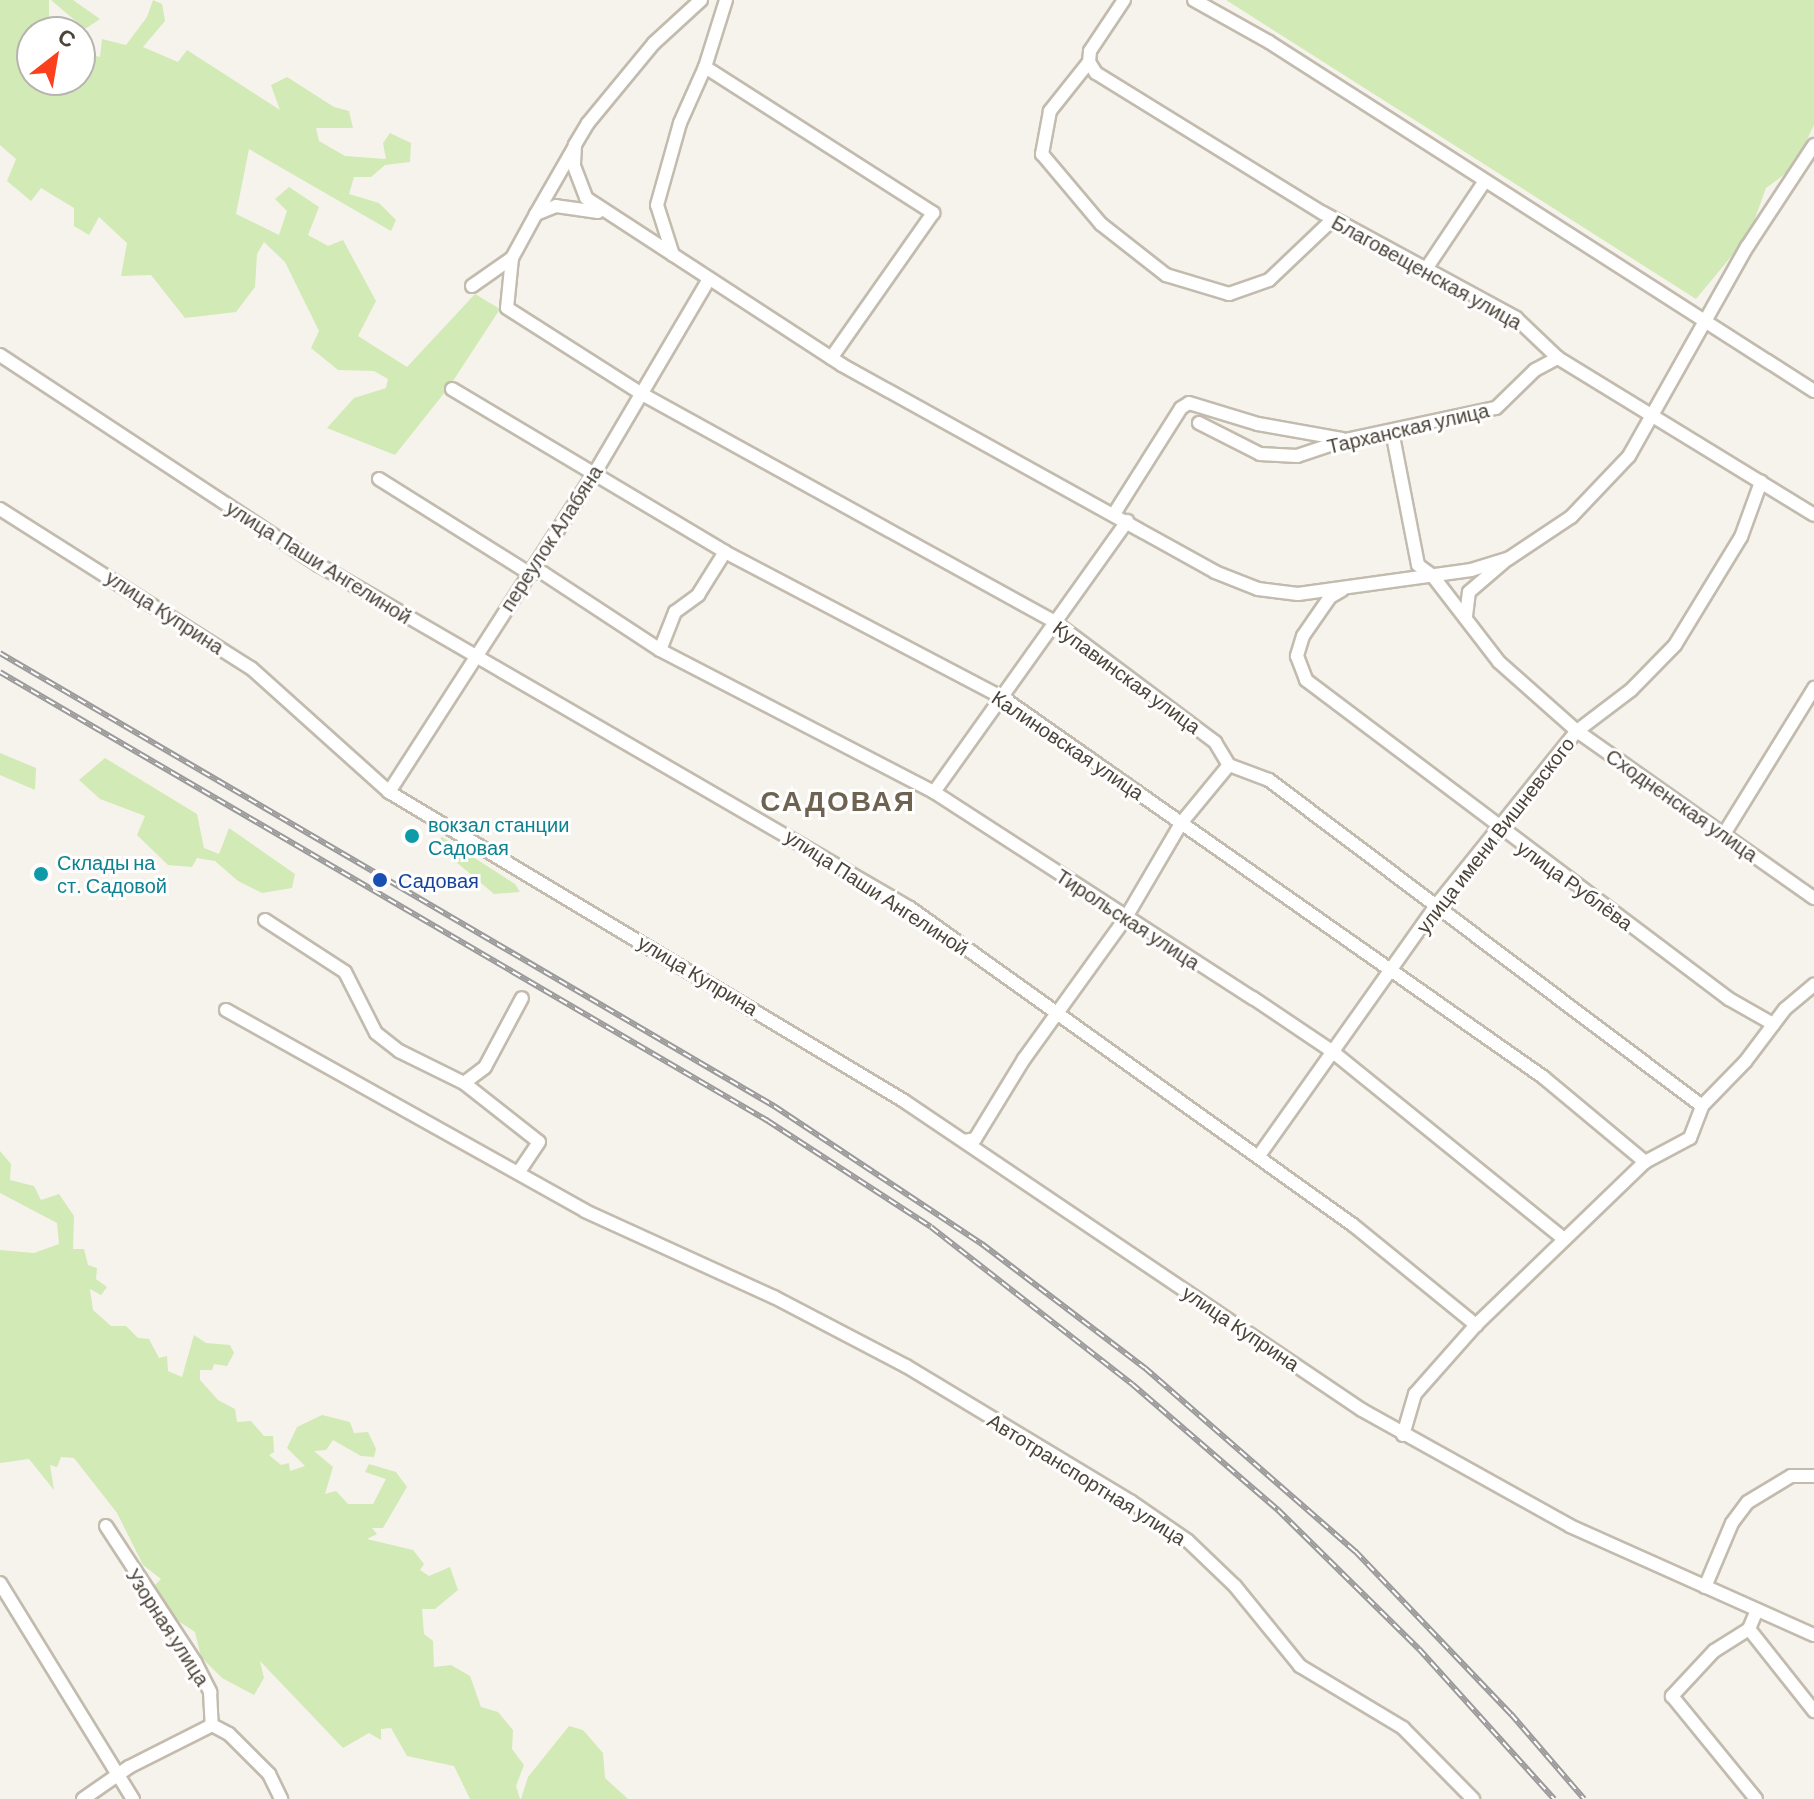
<!DOCTYPE html>
<meta charset="utf-8">
<style>
body{margin:0}
#map{position:relative;width:1814px;height:1799px;overflow:hidden;background:#f6f3ec;font-family:Barlow,sans-serif}
div>[style]{position:absolute}
[style*='--x']{left:calc(var(--x)*1px);top:calc(var(--y)*1px);width:calc(var(--w)*1px);rotate:calc(var(--a)*1deg)}
.green>*{inset:0;background:#d2eab5}
.roads{filter:drop-shadow(2px 0 #c2bbae) drop-shadow(-2px 0 #c2bbae) drop-shadow(0 2px #c2bbae) drop-shadow(0 -2px #c2bbae)}
.street>*{height:12px;margin:-6px;padding:0 6px;transform-origin:6px;border-radius:6px;background:#fff}
.rail>*{height:6px;margin-top:-3px;transform-origin:0;background:repeating-linear-gradient(90deg,#fff 0 9px,#9a9a9a 0 18px);box-sizing:border-box;border-block:2px solid #9a9a9a}
.dots>*{width:22px;height:22px;translate:-50% -50%;box-sizing:border-box;border:4px solid #fff;border-radius:50%}
span{translate:-50% -50%;white-space:nowrap;text-align:center;line-height:1.15;-webkit-text-stroke:6px #fff;paint-order:stroke}
.street-label{font-size:20px;color:#4b4439}
.culture-label{font-size:20px;color:#0d838f}
.left{translate:0 -50%;text-align:left}
.transit-label{font-size:20px;color:#164399}
.district-label{font-size:28px;color:#6e6250;font-weight:700;letter-spacing:2px}
.north{position:absolute;left:16px;top:16px;width:80px;height:80px;box-sizing:border-box;background:#fff;border:2px solid #b7b4b0;border-radius:50%;rotate:31deg;font-size:22px;font-weight:700;line-height:32px;text-align:center;color:#4b4439}
.north::after{content:'';display:block;margin:auto;width:28px;height:36px;background:#fc3f1d;clip-path:polygon(50% 0,100% 100%,50% 72%,0 100%)}
</style>
<div id="map">
<div class="green">
<div style="clip-path:polygon(0 0,49px 0,49px 21px,65px 32px,32px 32px,32px 80px,80px 80px,80px 42px,82px 52px,100px 57px,102px 39px,126px 45px,147px 17px,153px 0,162px 4px,165px 21px,143px 47px,178px 62px,187px 50px,280px 110px,271px 85px,287px 77px,334px 107px,349px 111px,353px 128px,316px 128px,319px 141px,345px 156px,386px 159px,383px 143px,390px 133px,411px 143px,410px 162px,385px 165px,371px 177px,354px 177px,349px 194px,379px 203px,396px 220px,391px 231px,249px 149px,236px 214px,279px 235px,287px 211px,275px 199px,289px 187px,319px 207px,308px 235px,328px 246px,343px 240px,376px 301px,358px 336px,407px 367px,475px 294px,500px 309px,449px 387px,395px 455px,327px 428px,354px 398px,386px 388px,388px 379px,374px 371px,338px 370px,311px 348px,319px 331px,285px 262px,264px 242px,257px 254px,255px 287px,236px 312px,185px 318px,151px 275px,121px 276px,127px 243px,99px 217px,89px 235px,74px 226px,74px 208px,41px 188px,31px 201px,7px 181px,16px 159px,0 145px)"></div>
<div style="clip-path:polygon(51px 0,73px 0,100px 19px,85px 29px)"></div>
<div style="clip-path:polygon(1226px 0,1814px 0,1814px 125px,1793px 168px,1766px 188px,1749px 235px,1696px 299px)"></div>
<div style="clip-path:polygon(0 753px,36px 768px,35px 790px,0 775px)"></div>
<div style="clip-path:polygon(105px 758px,197px 814px,204px 848px,219px 854px,229px 828px,295px 874px,292px 888px,262px 893px,238px 881px,215px 861px,197px 858px,192px 867px,168px 865px,137px 835px,145px 816px,100px 799px,79px 780px)"></div>
<div style="clip-path:polygon(442px 837px,515px 884px,520px 892px,494px 894px,435px 844px)"></div>
<div style="clip-path:polygon(0 1151px,11px 1164px,10px 1180px,34px 1186px,41px 1200px,59px 1194px,74px 1216px,73px 1249px,84px 1249px,88px 1265px,97px 1268px,96px 1279px,107px 1287px,101px 1295px,90px 1289px,93px 1310px,111px 1326px,126px 1326px,138px 1338px,149px 1339px,159px 1358px,167px 1356px,168px 1371px,182px 1377px,194px 1335px,206px 1343px,230px 1345px,234px 1353px,227px 1366px,214px 1364px,212px 1370px,200px 1370px,200px 1380px,218px 1400px,235px 1409px,237px 1422px,251px 1421px,264px 1436px,273px 1436px,274px 1452px,269px 1455px,281px 1465px,289px 1463px,290px 1471px,305px 1466px,287px 1448px,297px 1427px,322px 1415px,350px 1422px,354px 1433px,368px 1432px,376px 1449px,374px 1457px,361px 1456px,333px 1440px,326px 1450px,314px 1451px,333px 1467px,325px 1494px,336px 1491px,348px 1504px,373px 1504px,386px 1479px,365px 1472px,369px 1464px,396px 1472px,407px 1487px,383px 1528px,372px 1528px,377px 1534px,367px 1539px,413px 1550px,424px 1564px,420px 1570px,429px 1576px,450px 1567px,458px 1590px,435px 1609px,422px 1609px,424px 1634px,433px 1641px,434px 1667px,451px 1665px,470px 1676px,481px 1707px,498px 1712px,513px 1730px,512px 1749px,524px 1765px,516px 1786px,520px 1799px,470px 1799px,454px 1766px,407px 1756px,391px 1728px,381px 1729px,381px 1740px,369px 1733px,343px 1748px,260px 1661px,264px 1678px,254px 1695px,222px 1678px,201px 1657px,195px 1632px,160px 1609px,154px 1586px,161px 1579px,143px 1565px,117px 1513px,74px 1458px,61px 1457px,57px 1467px,50px 1465px,54px 1490px,29px 1459px,0 1463px,0 1250px,34px 1253px,59px 1244px,57px 1223px,0 1193px)"></div>
<div style="clip-path:polygon(569px 1726px,583px 1730px,603px 1753px,605px 1778px,628px 1799px,521px 1799px,528px 1777px)"></div>
</div>
<div class="roads">
<div class="street">
<div style="--x:701;--y:0;--w:64;--a:137.5"></div>
<div style="--x:654;--y:43;--w:104;--a:129.5"></div>
<div style="--x:588;--y:123;--w:26;--a:121"></div>
<div style="--x:575;--y:145;--w:21;--a:93"></div>
<div style="--x:574;--y:166;--w:34;--a:69"></div>
<div style="--x:586;--y:198;--w:306;--a:33.1"></div>
<div style="--x:842;--y:365;--w:427;--a:29"></div>
<div style="--x:1215;--y:572;--w:46;--a:21.6"></div>
<div style="--x:1258;--y:589;--w:40;--a:7.1"></div>
<div style="--x:1298;--y:594;--w:175;--a:-7.9"></div>
<div style="--x:1471;--y:570;--w:39;--a:-17"></div>
<div style="--x:1508;--y:559;--w:76;--a:-33.7"></div>
<div style="--x:1571;--y:517;--w:84;--a:-46.4"></div>
<div style="--x:1629;--y:456;--w:240;--a:-60.6"></div>
<div style="--x:1747;--y:247;--w:122;--a:-56.7"></div>
<div style="--x:1124;--y:0;--w:61;--a:123.7"></div>
<div style="--x:1090;--y:51;--w:11;--a:95"></div>
<div style="--x:1089;--y:62;--w:13;--a:58"></div>
<div style="--x:1096;--y:73;--w:267;--a:31.7"></div>
<div style="--x:1323;--y:213;--w:220;--a:28.5"></div>
<div style="--x:1516;--y:318;--w:58;--a:43.6"></div>
<div style="--x:1558;--y:358;--w:300;--a:31.5"></div>
<div style="--x:1194;--y:0;--w:86;--a:29.2"></div>
<div style="--x:1269;--y:42;--w:647;--a:32.63"></div>
<div style="--x:1089;--y:62;--w:63;--a:128.5"></div>
<div style="--x:1050;--y:111;--w:44;--a:100.5"></div>
<div style="--x:1042;--y:154;--w:92;--a:49.9"></div>
<div style="--x:1101;--y:224;--w:83;--a:38.1"></div>
<div style="--x:1166;--y:275;--w:66;--a:16.8"></div>
<div style="--x:1229;--y:294;--w:42;--a:-19.3"></div>
<div style="--x:1269;--y:280;--w:88;--a:-43.6"></div>
<div style="--x:705;--y:67;--w:271;--a:32.6"></div>
<div style="--x:933;--y:213;--w:177;--a:125.1"></div>
<div style="--x:598;--y:212;--w:42;--a:-171.9"></div>
<div style="--x:556;--y:206;--w:22;--a:158"></div>
<div style="--x:536;--y:214;--w:50;--a:118.6"></div>
<div style="--x:512;--y:258;--w:50;--a:95.7"></div>
<div style="--x:507;--y:308;--w:160;--a:32.5"></div>
<div style="--x:642;--y:394;--w:473;--a:28.9"></div>
<div style="--x:1056;--y:623;--w:199;--a:36.8"></div>
<div style="--x:1215;--y:742;--w:27;--a:59"></div>
<div style="--x:1229;--y:765;--w:43;--a:20.6"></div>
<div style="--x:1269;--y:780;--w:542;--a:36.98"></div>
<div style="--x:536;--y:214;--w:76;--a:-60.1"></div>
<div style="--x:673;--y:255;--w:52;--a:-107.7"></div>
<div style="--x:657;--y:205;--w:85;--a:-74.3"></div>
<div style="--x:680;--y:123;--w:61;--a:-65.9"></div>
<div style="--x:705;--y:67;--w:70;--a:-72.6"></div>
<div style="--x:1426;--y:269;--w:106;--a:-56.2"></div>
<div style="--x:472;--y:286;--w:49;--a:-35"></div>
<div style="--x:0;--y:355;--w:382;--a:33.4"></div>
<div style="--x:319;--y:565;--w:683;--a:30.13"></div>
<div style="--x:910;--y:908;--w:545;--a:35.59"></div>
<div style="--x:1353;--y:1225;--w:159;--a:39.1"></div>
<div style="--x:452;--y:389;--w:318;--a:30.8"></div>
<div style="--x:725;--y:552;--w:314;--a:27.7"></div>
<div style="--x:1003;--y:698;--w:660;--a:35.06"></div>
<div style="--x:1543;--y:1077;--w:133;--a:39.8"></div>
<div style="--x:1199;--y:423;--w:68;--a:26.9"></div>
<div style="--x:1260;--y:454;--w:37;--a:3"></div>
<div style="--x:1297;--y:456;--w:51;--a:-18.4"></div>
<div style="--x:1345;--y:440;--w:154;--a:-12"></div>
<div style="--x:1496;--y:408;--w:54;--a:-44.3"></div>
<div style="--x:1535;--y:370;--w:26;--a:-28"></div>
<div style="--x:1392;--y:431;--w:136;--a:79"></div>
<div style="--x:1418;--y:565;--w:17;--a:36"></div>
<div style="--x:1432;--y:575;--w:110;--a:52.4"></div>
<div style="--x:1499;--y:662;--w:104;--a:41.5"></div>
<div style="--x:1577;--y:731;--w:290;--a:35.2"></div>
<div style="--x:379;--y:479;--w:177;--a:32.1"></div>
<div style="--x:529;--y:573;--w:14;--a:0"></div>
<div style="--x:543;--y:573;--w:140;--a:33.3"></div>
<div style="--x:660;--y:650;--w:41;--a:-68.5"></div>
<div style="--x:675;--y:612;--w:29;--a:-36"></div>
<div style="--x:698;--y:595;--w:51;--a:-57.9"></div>
<div style="--x:0;--y:509;--w:297;--a:32.4"></div>
<div style="--x:251;--y:668;--w:186;--a:41.9"></div>
<div style="--x:389;--y:792;--w:601;--a:30.96"></div>
<div style="--x:904;--y:1101;--w:552;--a:34.01"></div>
<div style="--x:1362;--y:1410;--w:238;--a:29.1"></div>
<div style="--x:1570;--y:1526;--w:267;--a:24.1"></div>
<div style="--x:1114;--y:514;--w:125;--a:-57.7"></div>
<div style="--x:1181;--y:408;--w:9;--a:-32"></div>
<div style="--x:1189;--y:403;--w:72;--a:16.9"></div>
<div style="--x:1258;--y:424;--w:85;--a:10.1"></div>
<div style="--x:1342;--y:590;--w:14;--a:150"></div>
<div style="--x:1330;--y:597;--w:47;--a:124.7"></div>
<div style="--x:1303;--y:636;--w:21;--a:107"></div>
<div style="--x:1297;--y:656;--w:26;--a:69"></div>
<div style="--x:1306;--y:680;--w:530;--a:37.02"></div>
<div style="--x:1729;--y:999;--w:51;--a:29.6"></div>
<div style="--x:1466;--y:616;--w:24;--a:-83"></div>
<div style="--x:1469;--y:592;--w:48;--a:-40.7"></div>
<div style="--x:660;--y:650;--w:309;--a:27.4"></div>
<div style="--x:934;--y:792;--w:380;--a:32.9"></div>
<div style="--x:1253;--y:998;--w:97;--a:34"></div>
<div style="--x:1333;--y:1052;--w:296;--a:39"></div>
<div style="--x:389;--y:792;--w:376;--a:-57.2"></div>
<div style="--x:593;--y:476;--w:226;--a:-59.5"></div>
<div style="--x:934;--y:792;--w:333;--a:-54.5"></div>
<div style="--x:1724;--y:834;--w:172;--a:-58.3"></div>
<div style="--x:265;--y:920;--w:95;--a:33"></div>
<div style="--x:345;--y:972;--w:68;--a:63.1"></div>
<div style="--x:376;--y:1033;--w:29;--a:38"></div>
<div style="--x:399;--y:1051;--w:72;--a:26.2"></div>
<div style="--x:464;--y:1083;--w:95;--a:38.2"></div>
<div style="--x:539;--y:1142;--w:36;--a:124"></div>
<div style="--x:226;--y:1010;--w:411;--a:29.2"></div>
<div style="--x:585;--y:1211;--w:208;--a:24.5"></div>
<div style="--x:774;--y:1297;--w:149;--a:27.6"></div>
<div style="--x:906;--y:1366;--w:262;--a:31.1"></div>
<div style="--x:1130;--y:1501;--w:70;--a:34.6"></div>
<div style="--x:1188;--y:1541;--w:65;--a:43.8"></div>
<div style="--x:1235;--y:1586;--w:103;--a:50.9"></div>
<div style="--x:1300;--y:1666;--w:120;--a:31"></div>
<div style="--x:1403;--y:1728;--w:100;--a:45.4"></div>
<div style="--x:464;--y:1083;--w:26;--a:-37"></div>
<div style="--x:485;--y:1067;--w:78;--a:-61.8"></div>
<div style="--x:964;--y:1141;--w:11;--a:-10"></div>
<div style="--x:975;--y:1139;--w:94;--a:-58.5"></div>
<div style="--x:1024;--y:1059;--w:173;--a:-54.2"></div>
<div style="--x:1125;--y:919;--w:113;--a:-59.6"></div>
<div style="--x:1182;--y:822;--w:74;--a:-50.5"></div>
<div style="--x:1258;--y:1157;--w:311;--a:-54.7"></div>
<div style="--x:1438;--y:903;--w:221;--a:-51.1"></div>
<div style="--x:1577;--y:731;--w:68;--a:-37.2"></div>
<div style="--x:1631;--y:690;--w:63;--a:-45.6"></div>
<div style="--x:1675;--y:645;--w:127;--a:-58.6"></div>
<div style="--x:1741;--y:537;--w:59;--a:-70"></div>
<div style="--x:1403;--y:1435;--w:43;--a:-73.7"></div>
<div style="--x:1415;--y:1394;--w:92;--a:-48.5"></div>
<div style="--x:1476;--y:1325;--w:235;--a:-44"></div>
<div style="--x:1645;--y:1162;--w:51;--a:-28.1"></div>
<div style="--x:1690;--y:1138;--w:34;--a:-69"></div>
<div style="--x:1702;--y:1106;--w:62;--a:-45.7"></div>
<div style="--x:1745;--y:1062;--w:66;--a:-53"></div>
<div style="--x:1785;--y:1009;--w:38;--a:-40"></div>
<div style="--x:106;--y:1526;--w:163;--a:56.8"></div>
<div style="--x:195;--y:1662;--w:34;--a:63"></div>
<div style="--x:210;--y:1692;--w:33;--a:87"></div>
<div style="--x:212;--y:1725;--w:19;--a:28"></div>
<div style="--x:229;--y:1734;--w:57;--a:45"></div>
<div style="--x:269;--y:1774;--w:28;--a:64"></div>
<div style="--x:0;--y:1583;--w:254;--a:58.4"></div>
<div style="--x:1705;--y:1587;--w:69;--a:-67.1"></div>
<div style="--x:1732;--y:1523;--w:26;--a:-53"></div>
<div style="--x:1748;--y:1502;--w:50;--a:-31.2"></div>
<div style="--x:1791;--y:1476;--w:23;--a:0"></div>
<div style="--x:1757;--y:1610;--w:21;--a:113"></div>
<div style="--x:1749;--y:1629;--w:105;--a:51.6"></div>
<div style="--x:1749;--y:1629;--w:41;--a:147.8"></div>
<div style="--x:1714;--y:1651;--w:62;--a:133"></div>
<div style="--x:1672;--y:1696;--w:133;--a:50.8"></div>
<div style="--x:83;--y:1799;--w:56;--a:-34.8"></div>
<div style="--x:129;--y:1767;--w:93;--a:-26.8"></div>
</div>
</div>
<div class="rail">
<div style="--x:0;--y:653;--w:897;--a:30.34"></div>
<div style="--x:774;--y:1106;--w:250;--a:33.6"></div>
<div style="--x:982;--y:1244;--w:205;--a:37.3"></div>
<div style="--x:1145;--y:1368;--w:279;--a:41.1"></div>
<div style="--x:1355;--y:1551;--w:226;--a:46.3"></div>
<div style="--x:1511;--y:1714;--w:112;--a:49.3"></div>
<div style="--x:0;--y:672;--w:890;--a:30.31"></div>
<div style="--x:768;--y:1121;--w:194;--a:33"></div>
<div style="--x:931;--y:1227;--w:255;--a:38"></div>
<div style="--x:1132;--y:1384;--w:193;--a:40.8"></div>
<div style="--x:1278;--y:1510;--w:198;--a:44.6"></div>
<div style="--x:1419;--y:1649;--w:202;--a:48"></div>
</div>
<div class="dots">
<div style="left:412px;top:836px;background:#0f9aa8"></div>
<div style="left:41px;top:874px;background:#0f9aa8"></div>
<div style="left:380px;top:880px;background:#1a4fb4"></div>
</div>
<div class="street-label">
<span style="left:1427px;top:272px;rotate:29deg">Благовещенская улица</span>
<span style="left:1408px;top:428px;rotate:-13deg">Тарханская улица</span>
<span style="left:551px;top:538px;rotate:-57deg">переулок Алабяна</span>
<span style="left:319px;top:562px;rotate:32deg">улица Паши Ангелиной</span>
<span style="left:165px;top:612px;rotate:33deg">улица Куприна</span>
<span style="left:1127px;top:677px;rotate:36deg">Купавинская улица</span>
<span style="left:1068px;top:745px;rotate:34deg">Калиновская улица</span>
<span style="left:1682px;top:805px;rotate:35deg">Сходненская улица</span>
<span style="left:1495px;top:835px;rotate:-52deg">улица имени Вишневского</span>
<span style="left:1575px;top:885px;rotate:36deg">улица Рублёва</span>
<span style="left:877px;top:892px;rotate:33deg">улица Паши Ангелиной</span>
<span style="left:1128px;top:919px;rotate:33deg">Тирольская улица</span>
<span style="left:698px;top:975px;rotate:31deg">улица Куприна</span>
<span style="left:1241px;top:1328px;rotate:34deg">улица Куприна</span>
<span style="left:1087px;top:1479px;rotate:32deg">Автотранспортная улица</span>
<span style="left:168px;top:1627px;rotate:57deg">Узорная улица</span>
</div>
<div class="culture-label">
<span class="left" style="left:428px;top:836px">вокзал станции<br>Садовая</span>
<span class="left" style="left:57px;top:874px">Склады на<br>ст. Садовой</span>
</div>
<div class="transit-label">
<span class="left" style="left:398px;top:880px">Садовая</span>
</div>
<div class="district-label">
<span style="left:838px;top:800px">САДОВАЯ</span>
</div>
<div class="north">С</div>
</div>
